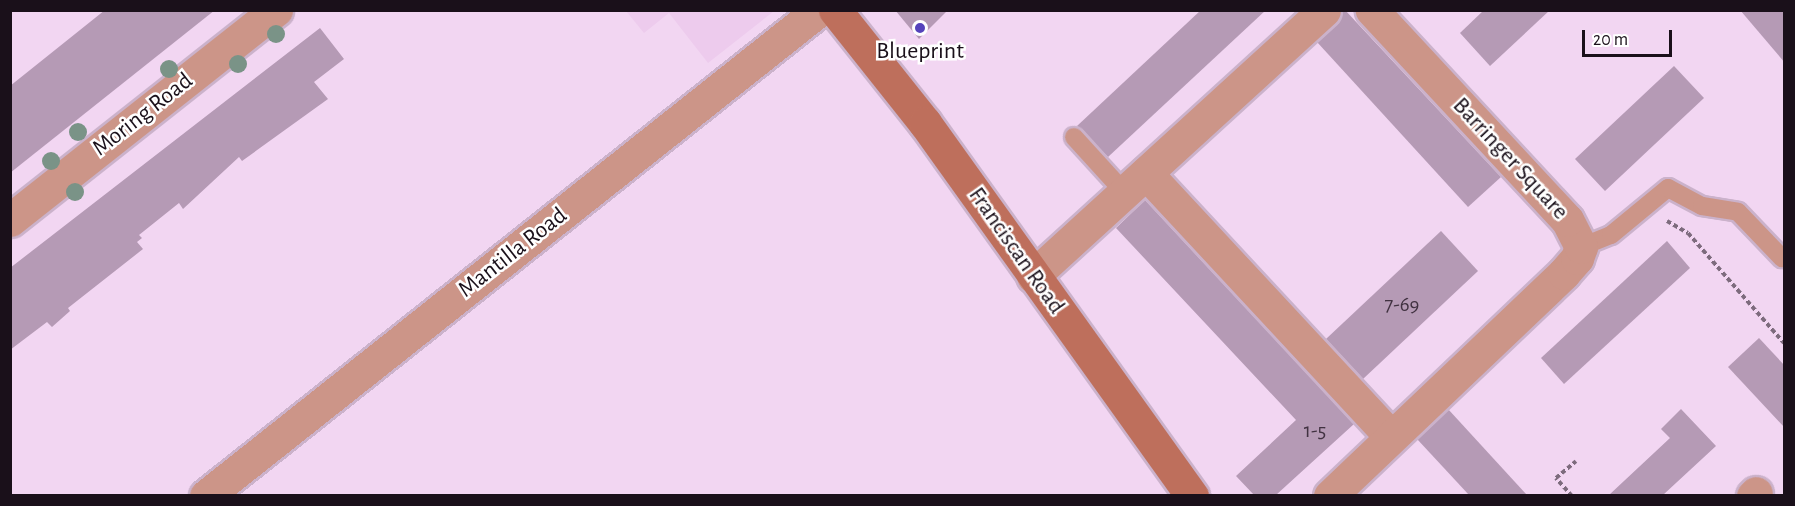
<!DOCTYPE html>
<style>
body{margin:0}
#map{position:relative;width:1795px;height:506px;overflow:hidden;background:#f2d6f2;font-family:"Alegreya Sans",sans-serif}
div>[style]{position:absolute}
[style*='--x']{left:calc(var(--x)*1px);top:calc(var(--y)*1px);width:calc(var(--w)*1px);rotate:calc(var(--a)*1deg)}
.built>*{inset:0;background:#edcbed}
.building>*{inset:0;background:#b59ab5}
.path>*{height:4px;margin-top:-2px;transform-origin:0;background:repeating-linear-gradient(90deg,#7d6b7d 0 4.5px,transparent 0 7.5px)}
.roads{filter:drop-shadow(2px 0 #cbb2cb) drop-shadow(-2px 0 #cbb2cb) drop-shadow(0 2px #cbb2cb) drop-shadow(0 -2px #cbb2cb)}
.lane>*{height:18px;margin:-9px;padding:0 9px;transform-origin:9px;border-radius:9px;background:#cc9588}
.street>*{height:33px;margin:-16.5px;padding:0 16.5px;transform-origin:16.5px;border-radius:16.5px;background:#cc9588}
.secondary>*{height:33px;margin:-16.5px;padding:0 16.5px;transform-origin:16.5px;border-radius:16.5px;background:#be6f5c}
.trees>*{width:18px;height:18px;margin:-9px;border-radius:50%;background:#7a9387}
.dots>*{width:16px;height:16px;translate:-50% -50%;box-sizing:border-box;border:3px solid #fff;border-radius:50%}
span{translate:-50% -50%;white-space:nowrap;text-align:center;line-height:1.15;-webkit-text-stroke:5px #fff;paint-order:stroke}
.number-label{font-size:21px;color:#413241}
.number-label span{-webkit-text-stroke-width:0}
.poi-label{font-size:24px;color:#1a101a}
.street-label{font-size:24px;color:#1a101a}
.frame{position:absolute;inset:0;border:12px solid #1a101a;pointer-events:none}
.scale{position:absolute;left:1582px;top:30px;width:90px;height:27px;box-sizing:border-box;border:3px solid #1a101a;border-top:0;padding-left:8px;font-size:18px;line-height:21px;white-space:nowrap;color:#1a101a;-webkit-text-stroke:4px #fff;paint-order:stroke}
</style>
<div id="map">
<div class="built">
<div style="clip-path:polygon(626px 11px,774px 11px,708px 63px,669px 13px,644px 33px)"></div>
</div>
<div class="building">
<div style="clip-path:polygon(105px 10px,215px 10px,10px 173px,10px 86px)"></div>
<div style="clip-path:polygon(895px 10px,948px 10px,919px 39px)"></div>
<div style="clip-path:polygon(1201px 10px,1266px 10px,1108px 157px,1077px 126px)"></div>
<div style="clip-path:polygon(1345px 10px,1501px 177px,1468px 207px,1317px 42px)"></div>
<div style="clip-path:polygon(1484px 10px,1550px 10px,1490px 66px,1460px 33px)"></div>
<div style="clip-path:polygon(1740px 10px,1785px 10px,1785px 63px)"></div>
<div style="clip-path:polygon(320px 28px,344px 59px,314px 82px,328px 99px,242px 161px,239px 157px,183px 209px,179px 203px,139px 235px,142px 238px,137px 242px,143px 249px,68px 308px,70px 311px,52px 327px,47px 322px,10px 350px,10px 268px)"></div>
<div style="clip-path:polygon(1674px 66px,1704px 98px,1605px 191px,1575px 159px)"></div>
<div style="clip-path:polygon(1145px 200px,1354px 424px,1276px 495px,1254px 495px,1236px 476px,1296px 420px,1116px 228px)"></div>
<div style="clip-path:polygon(1441px 231px,1478px 271px,1363px 379px,1326px 339px)"></div>
<div style="clip-path:polygon(1667px 241px,1690px 268px,1564px 384px,1541px 358px)"></div>
<div style="clip-path:polygon(1759px 338px,1785px 366px,1785px 428px,1728px 367px)"></div>
<div style="clip-path:polygon(1448px 409px,1527px 495px,1469px 495px,1417px 439px)"></div>
<div style="clip-path:polygon(1681px 409px,1716px 446px,1663px 495px,1609px 495px,1670px 438px,1661px 429px)"></div>
</div>
<div class="path">
<div style="--x:1667;--y:221;--w:24;--a:30"></div>
<div style="--x:1688;--y:233;--w:146;--a:48.9"></div>
<div style="--x:1572;--y:496;--w:24;--a:-132"></div>
<div style="--x:1556;--y:478;--w:26;--a:-40"></div>
</div>
<div class="roads">
<div class="lane">
<div style="--x:1074;--y:137;--w:74;--a:47.7"></div>
<div style="--x:1581;--y:247;--w:32;--a:-22"></div>
<div style="--x:1611;--y:235;--w:74;--a:-39.5"></div>
<div style="--x:1668;--y:188;--w:38;--a:28"></div>
<div style="--x:1702;--y:206;--w:36;--a:9"></div>
<div style="--x:1738;--y:212;--w:64;--a:46.3"></div>
</div>
<div class="street">
<div style="--x:1146;--y:173;--w:359;--a:47.1"></div>
<div style="--x:10;--y:220;--w:339;--a:-38.3"></div>
<div style="--x:1033;--y:276;--w:394;--a:-42.4"></div>
<div style="--x:206;--y:496;--w:782;--a:-38.41"></div>
<div style="--x:1330;--y:496;--w:323;--a:-43.6"></div>
<div style="--x:1564;--y:273;--w:20;--a:-49"></div>
<div style="--x:1577;--y:258;--w:12;--a:-70"></div>
<div style="--x:1581;--y:247;--w:30;--a:-117"></div>
<div style="--x:1567;--y:220;--w:287;--a:-132.9"></div>
<div style="--x:1753;--y:496;--w:4;--a:-45"></div>
</div>
<div class="secondary">
<div style="--x:835;--y:10;--w:144;--a:51.5"></div>
<div style="--x:925;--y:123;--w:459;--a:54.4"></div>
</div>
</div>
<div class="trees">
<div style="left:276px;top:34px"></div>
<div style="left:238px;top:64px"></div>
<div style="left:169px;top:69px"></div>
<div style="left:78px;top:132px"></div>
<div style="left:51px;top:161px"></div>
<div style="left:75px;top:192px"></div>
</div>
<div class="dots">
<div style="left:920px;top:28px;background:#5543bb"></div>
</div>
<div class="number-label">
<span style="left:1402px;top:305px">7-69</span>
<span style="left:1315px;top:431px">1-5</span>
</div>
<div class="poi-label">
<span style="left:920px;top:52px">Blueprint</span>
</div>
<div class="street-label">
<span style="left:143px;top:115px;rotate:-38deg">Moring Road</span>
<span style="left:1510px;top:159px;rotate:47deg">Barringer Square</span>
<span style="left:1016px;top:251px;rotate:55deg">Franciscan Road</span>
<span style="left:513px;top:253px;rotate:-38deg">Mantilla Road</span>
</div>
<div class="frame"></div>
<div class="scale">20 m</div>
</div>
